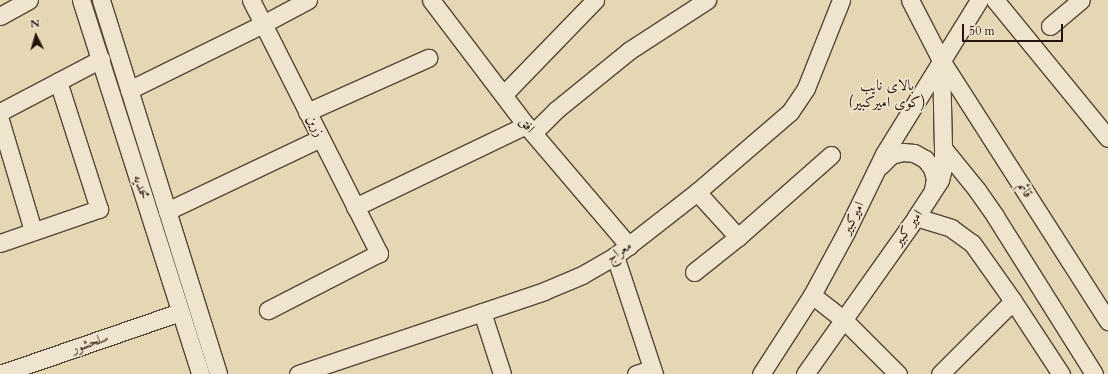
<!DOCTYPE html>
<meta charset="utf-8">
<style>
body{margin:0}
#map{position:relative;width:1108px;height:374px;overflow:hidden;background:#e6d7b4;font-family:Cardo,Amiri,serif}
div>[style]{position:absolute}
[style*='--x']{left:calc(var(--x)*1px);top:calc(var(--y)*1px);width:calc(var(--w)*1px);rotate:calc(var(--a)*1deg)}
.roads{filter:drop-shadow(1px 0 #564637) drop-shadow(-1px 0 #564637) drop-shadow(0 1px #564637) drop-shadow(0 -1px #564637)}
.minor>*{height:17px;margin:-8.5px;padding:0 8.5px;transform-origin:8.5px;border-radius:8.5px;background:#efe5ce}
span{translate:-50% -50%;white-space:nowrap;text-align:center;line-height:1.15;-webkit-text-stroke:3.5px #efe5ce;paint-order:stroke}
.street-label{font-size:14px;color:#26150d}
.neighbourhood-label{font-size:15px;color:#26150d}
.north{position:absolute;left:16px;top:16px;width:40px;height:40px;-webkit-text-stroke:3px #efe5ce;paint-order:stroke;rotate:355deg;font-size:11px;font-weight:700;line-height:16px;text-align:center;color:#26150d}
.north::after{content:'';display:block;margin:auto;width:14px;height:18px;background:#26150d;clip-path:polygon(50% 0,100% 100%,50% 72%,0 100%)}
.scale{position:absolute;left:962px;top:24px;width:101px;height:18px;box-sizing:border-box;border:2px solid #26150d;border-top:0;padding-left:5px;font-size:12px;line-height:14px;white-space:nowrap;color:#26150d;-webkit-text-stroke:3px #efe5ce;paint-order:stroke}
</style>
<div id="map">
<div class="roads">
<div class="minor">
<div style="--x:81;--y:0;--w:392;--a:72.3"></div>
<div style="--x:101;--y:0;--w:392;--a:72.6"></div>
<div style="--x:251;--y:0;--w:284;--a:63.2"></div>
<div style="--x:379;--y:253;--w:125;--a:152.8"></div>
<div style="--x:431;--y:0;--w:157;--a:52.8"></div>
<div style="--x:526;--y:125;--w:159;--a:49.6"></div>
<div style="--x:910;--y:0;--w:68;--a:62.7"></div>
<div style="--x:941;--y:60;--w:310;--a:57.4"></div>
<div style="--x:995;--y:0;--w:178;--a:50.7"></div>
<div style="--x:0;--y:16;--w:33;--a:-29"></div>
<div style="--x:1050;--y:26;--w:40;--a:-40"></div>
<div style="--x:129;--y:90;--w:149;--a:-26.2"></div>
<div style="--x:263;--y:24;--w:51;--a:-28.1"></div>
<div style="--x:504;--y:94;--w:131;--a:-45.9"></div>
<div style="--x:0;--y:112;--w:114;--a:-27.7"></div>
<div style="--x:307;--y:112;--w:133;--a:-24.1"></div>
<div style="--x:0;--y:120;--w:116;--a:73.4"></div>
<div style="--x:533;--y:133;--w:33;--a:-45"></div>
<div style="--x:556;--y:110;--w:95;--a:-39"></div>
<div style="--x:630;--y:50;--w:92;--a:-33"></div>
<div style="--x:943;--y:148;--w:54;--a:51"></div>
<div style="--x:977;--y:190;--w:32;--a:55"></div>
<div style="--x:995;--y:216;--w:186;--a:57.9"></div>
<div style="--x:880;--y:166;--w:16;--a:-45"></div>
<div style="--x:891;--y:155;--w:12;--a:-14"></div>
<div style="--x:903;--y:152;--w:11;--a:5"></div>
<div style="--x:914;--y:153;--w:13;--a:29"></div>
<div style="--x:925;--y:159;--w:11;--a:52"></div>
<div style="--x:932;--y:168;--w:11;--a:75"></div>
<div style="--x:935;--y:179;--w:10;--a:101"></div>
<div style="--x:697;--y:192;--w:61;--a:47.7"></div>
<div style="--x:738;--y:237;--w:124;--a:-41.4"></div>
<div style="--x:355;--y:207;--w:190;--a:-25.6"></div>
<div style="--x:167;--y:211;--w:170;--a:-25.4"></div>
<div style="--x:916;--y:217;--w:37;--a:17"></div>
<div style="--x:951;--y:228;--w:26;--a:36"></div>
<div style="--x:972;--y:243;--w:71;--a:54.7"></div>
<div style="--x:1013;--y:301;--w:87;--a:56.7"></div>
<div style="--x:0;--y:243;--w:105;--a:-19"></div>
<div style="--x:99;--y:209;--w:134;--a:-107.8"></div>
<div style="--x:615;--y:256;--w:124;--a:71.7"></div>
<div style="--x:694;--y:272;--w:56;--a:-38.5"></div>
<div style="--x:812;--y:295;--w:39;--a:38"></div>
<div style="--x:843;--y:319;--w:78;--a:45"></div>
<div style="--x:482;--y:312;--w:65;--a:72.1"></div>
<div style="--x:0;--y:374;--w:190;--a:-19"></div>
<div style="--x:298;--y:374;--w:260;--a:-18.6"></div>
<div style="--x:544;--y:291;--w:41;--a:-22.8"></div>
<div style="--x:582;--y:275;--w:38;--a:-30"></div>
<div style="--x:615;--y:256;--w:104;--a:-38"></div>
<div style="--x:697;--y:192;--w:123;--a:-40.7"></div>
<div style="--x:790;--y:112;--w:29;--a:-56"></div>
<div style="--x:806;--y:88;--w:95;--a:-68.3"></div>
<div style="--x:636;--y:374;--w:16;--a:-18"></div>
<div style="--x:761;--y:374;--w:94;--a:-57.2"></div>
<div style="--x:812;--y:295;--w:72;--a:-61.6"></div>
<div style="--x:846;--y:232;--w:87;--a:-64"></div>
<div style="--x:884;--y:154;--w:181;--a:-58.3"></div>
<div style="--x:805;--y:374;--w:192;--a:-54.7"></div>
<div style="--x:916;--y:217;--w:44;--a:-57"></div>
<div style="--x:940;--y:180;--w:12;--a:-76"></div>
<div style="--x:943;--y:168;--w:20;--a:-90"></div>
<div style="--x:943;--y:148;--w:88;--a:-91.3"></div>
<div style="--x:940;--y:374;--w:103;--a:-45"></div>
</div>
</div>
<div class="street-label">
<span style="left:527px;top:125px;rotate:52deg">افق</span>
<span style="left:315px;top:126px;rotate:63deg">زرین</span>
<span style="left:141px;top:187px;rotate:73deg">محمدیه</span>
<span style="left:1025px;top:190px;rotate:57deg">قائم</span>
<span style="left:853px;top:218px;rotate:-64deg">امیرکبیر</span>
<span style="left:908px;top:228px;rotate:-55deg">امیر کبیر</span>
<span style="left:619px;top:252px;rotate:-34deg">معراج</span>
<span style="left:90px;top:343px;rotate:-19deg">سلحشور</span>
</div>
<div class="neighbourhood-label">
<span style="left:887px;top:94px">بالای نایب<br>(کوی امیرکبیر)</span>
</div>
<div class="north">N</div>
<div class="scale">50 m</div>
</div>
